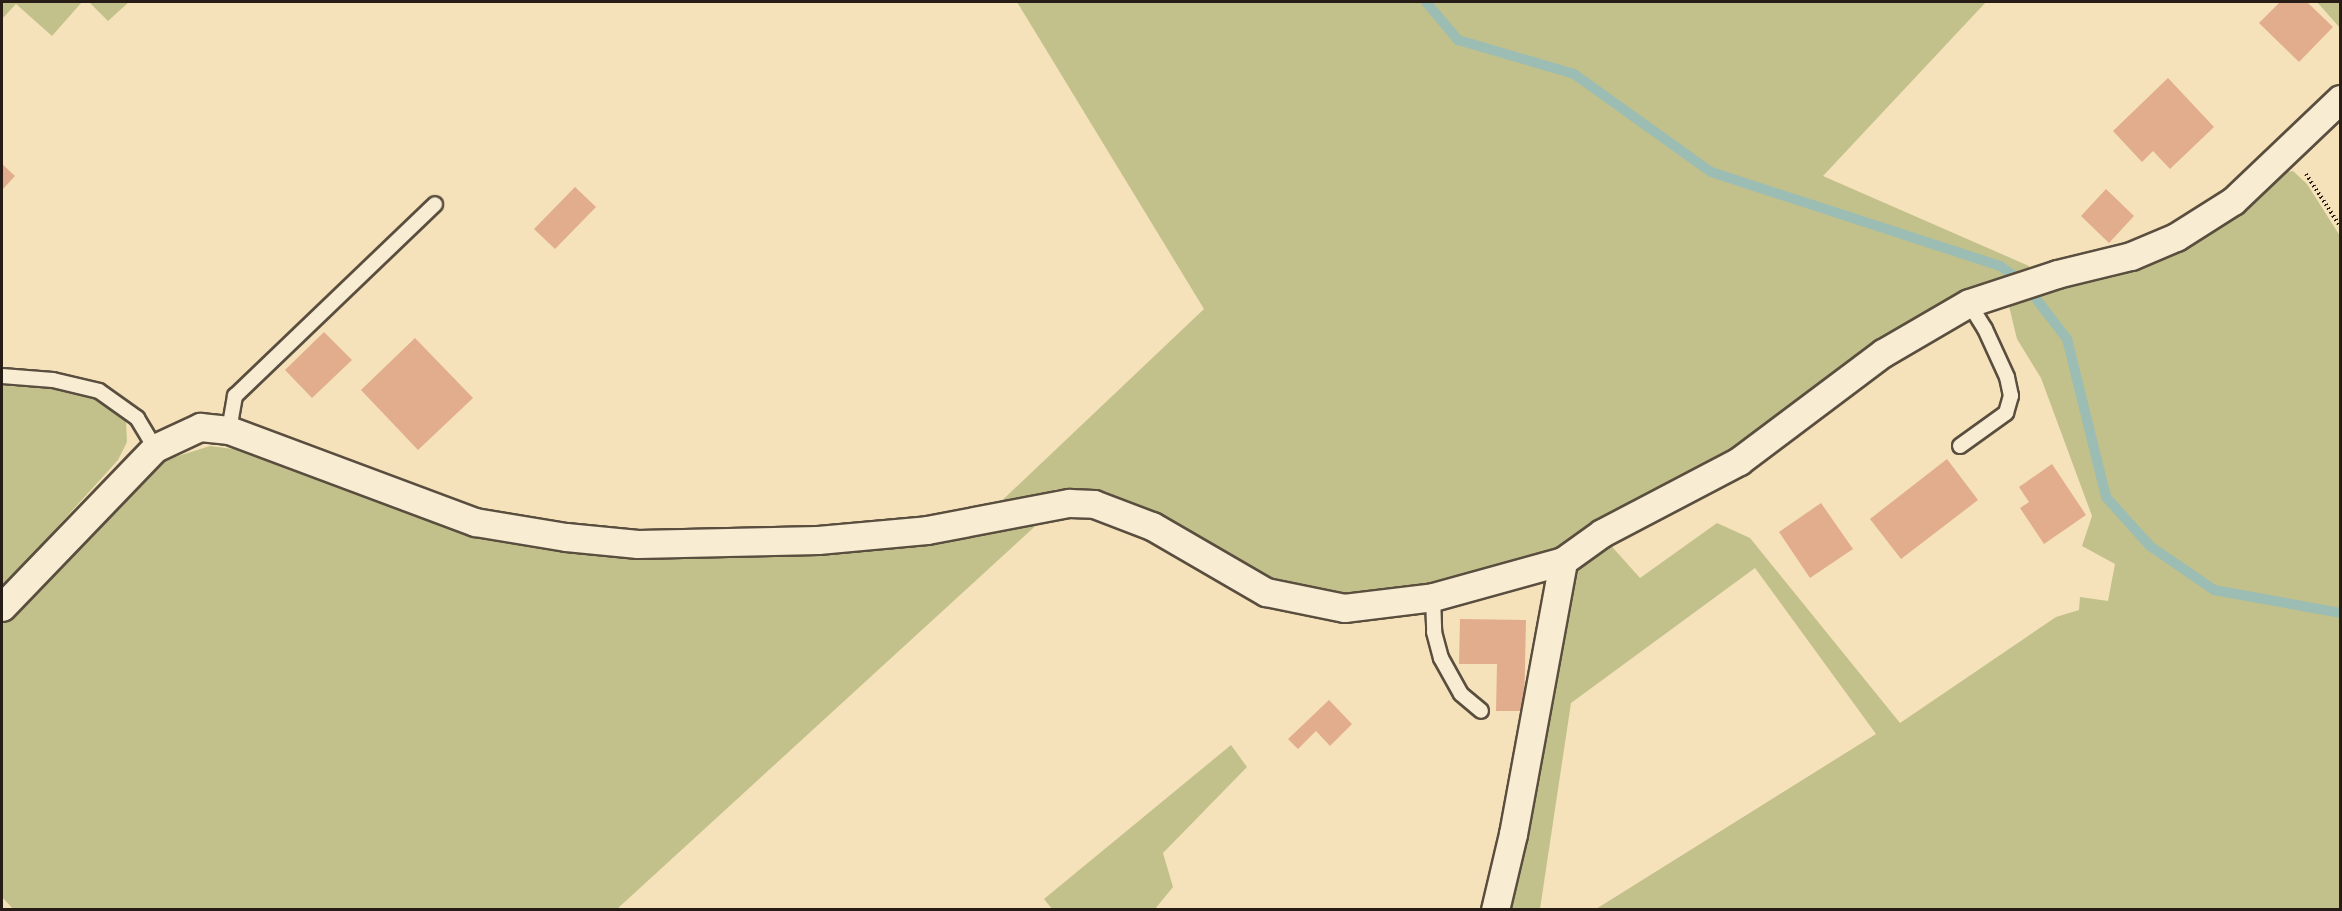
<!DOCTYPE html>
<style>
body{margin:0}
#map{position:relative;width:2342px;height:911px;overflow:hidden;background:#f5e2ba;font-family:Vollkorn,serif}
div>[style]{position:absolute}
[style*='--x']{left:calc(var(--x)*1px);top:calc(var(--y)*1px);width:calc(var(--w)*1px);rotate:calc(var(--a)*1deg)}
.green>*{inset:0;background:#c2c18b}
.stream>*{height:10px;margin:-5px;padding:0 5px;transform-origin:5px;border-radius:5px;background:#9cbdb3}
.building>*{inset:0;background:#e1ad8c}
.path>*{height:4px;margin-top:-2px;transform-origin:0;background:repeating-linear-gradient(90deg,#271c16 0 1.5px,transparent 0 4.5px)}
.roads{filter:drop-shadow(2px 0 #5a4e3f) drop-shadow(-2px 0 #5a4e3f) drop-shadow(0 2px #5a4e3f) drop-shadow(0 -2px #5a4e3f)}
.lane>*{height:14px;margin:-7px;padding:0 7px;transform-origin:7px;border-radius:7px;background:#f8ecd2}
.street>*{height:27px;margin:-13.5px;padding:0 13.5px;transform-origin:13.5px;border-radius:13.5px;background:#f8ecd2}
span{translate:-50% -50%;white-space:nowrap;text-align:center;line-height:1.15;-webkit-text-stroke:6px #f8ecd2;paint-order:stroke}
.frame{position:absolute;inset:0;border:3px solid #271c16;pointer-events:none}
</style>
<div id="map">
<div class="green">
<div style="clip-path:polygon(2px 2px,82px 2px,52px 36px,16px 4px,2px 19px)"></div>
<div style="clip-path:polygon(89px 2px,129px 2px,108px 21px)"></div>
<div style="clip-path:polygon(1017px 2px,1986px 2px,1823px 176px,2029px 266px,2028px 274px,1757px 438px,1547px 558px,1373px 599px,1276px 589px,1120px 500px,1092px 489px,1057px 489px,993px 509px,1204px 309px)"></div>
<div style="clip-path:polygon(2317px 2px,2340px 2px,2340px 28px)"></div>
<div style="clip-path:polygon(2293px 171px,2307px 184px,2340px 236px,2340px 909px,1596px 909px,1876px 734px,1755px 568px,1571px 703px,1540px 909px,1504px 910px,1570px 588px,1578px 567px,1606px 540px,1640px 578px,1717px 523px,1750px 538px,1900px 723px,2056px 617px,2079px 610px,2080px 597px,2108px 601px,2115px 564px,2082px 546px,2092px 516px,2041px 378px,2017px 339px,2008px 302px,2114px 277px,2157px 263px,2198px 239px,2279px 173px)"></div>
<div style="clip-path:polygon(2px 386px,45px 387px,104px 401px,126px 421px,127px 442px,118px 460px,2px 588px)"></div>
<div style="clip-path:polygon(210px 446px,241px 450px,298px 467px,391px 506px,466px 531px,643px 555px,761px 556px,908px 543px,1042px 520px,617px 909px,14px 910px,2px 897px,2px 622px,153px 464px)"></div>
<div style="clip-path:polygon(1231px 745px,1247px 767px,1163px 853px,1173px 887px,1155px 909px,1052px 909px,1044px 899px)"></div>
</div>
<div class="stream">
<div style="--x:1426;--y:2;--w:50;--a:49.9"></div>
<div style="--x:1458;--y:40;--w:121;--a:16.3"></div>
<div style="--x:1574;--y:74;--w:168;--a:35.6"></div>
<div style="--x:1711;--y:172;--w:304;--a:18"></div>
<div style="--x:2000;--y:266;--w:29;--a:35"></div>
<div style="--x:2024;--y:283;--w:71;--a:52.5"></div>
<div style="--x:2067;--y:339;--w:163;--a:76.1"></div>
<div style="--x:2106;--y:497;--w:66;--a:48.1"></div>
<div style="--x:2150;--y:546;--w:78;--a:34.5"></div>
<div style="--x:2214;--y:590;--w:128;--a:10.3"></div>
</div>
<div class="building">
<div style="clip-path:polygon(2280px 2px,2307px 2px,2333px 27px,2299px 62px,2259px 23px)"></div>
<div style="clip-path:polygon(2168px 78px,2214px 127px,2170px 169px,2153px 151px,2142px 162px,2113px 131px)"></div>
<div style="clip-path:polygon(2px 164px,15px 176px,2px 190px)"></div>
<div style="clip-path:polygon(575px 187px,596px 207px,555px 249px,534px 229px)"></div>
<div style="clip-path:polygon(2106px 189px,2134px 216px,2109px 243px,2081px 216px)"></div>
<div style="clip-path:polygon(324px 332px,352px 360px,312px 398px,285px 370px)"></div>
<div style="clip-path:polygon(415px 338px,473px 398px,418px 450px,361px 390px)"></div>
<div style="clip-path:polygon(1947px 459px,1978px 500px,1901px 559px,1870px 519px)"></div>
<div style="clip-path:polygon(2052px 464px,2086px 515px,2044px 544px,2020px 508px,2029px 502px,2019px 487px)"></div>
<div style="clip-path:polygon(1821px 503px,1853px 549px,1810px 578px,1779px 532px)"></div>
<div style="clip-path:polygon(1460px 619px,1526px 620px,1524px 711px,1496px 711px,1497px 664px,1459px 664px)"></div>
<div style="clip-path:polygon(1329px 700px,1352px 724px,1330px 746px,1316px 731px,1298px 749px,1288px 739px)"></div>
</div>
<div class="path">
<div style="--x:2306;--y:174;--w:62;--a:56.8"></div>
</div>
<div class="roads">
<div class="lane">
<div style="--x:2;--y:376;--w:51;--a:4.5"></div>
<div style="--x:53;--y:380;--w:47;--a:13.4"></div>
<div style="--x:99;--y:391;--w:47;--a:35.4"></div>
<div style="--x:137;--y:418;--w:35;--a:59"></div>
<div style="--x:229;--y:430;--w:35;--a:-80"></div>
<div style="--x:235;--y:396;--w:277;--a:-43.8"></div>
<div style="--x:1960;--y:446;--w:57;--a:-35.7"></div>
<div style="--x:2006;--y:413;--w:18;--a:-74"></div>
<div style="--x:2011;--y:396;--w:19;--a:-102"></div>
<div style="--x:2007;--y:377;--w:53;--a:-114.6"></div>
<div style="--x:1985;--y:329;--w:31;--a:-122"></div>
<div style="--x:1433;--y:597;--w:35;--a:88"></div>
<div style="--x:1434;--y:632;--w:27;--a:75"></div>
<div style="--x:1441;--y:658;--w:41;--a:60.9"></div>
<div style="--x:1461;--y:694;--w:26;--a:40"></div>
</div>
<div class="street">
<div style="--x:2;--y:607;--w:221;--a:-46.1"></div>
<div style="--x:155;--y:448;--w:50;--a:-25"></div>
<div style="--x:200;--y:427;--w:29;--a:6"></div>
<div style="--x:229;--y:430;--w:263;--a:20.5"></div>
<div style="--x:475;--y:522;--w:92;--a:9.4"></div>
<div style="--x:566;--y:537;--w:72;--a:5.6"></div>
<div style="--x:638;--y:544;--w:180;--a:-1.3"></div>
<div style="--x:818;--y:540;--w:109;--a:-5.2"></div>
<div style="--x:927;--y:530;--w:145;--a:-10.8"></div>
<div style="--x:1069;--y:503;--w:25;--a:2"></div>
<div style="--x:1094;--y:504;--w:62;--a:20.8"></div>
<div style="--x:1152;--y:526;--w:132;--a:30.1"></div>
<div style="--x:1266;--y:592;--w:80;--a:11.6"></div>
<div style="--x:1344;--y:608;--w:90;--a:-7"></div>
<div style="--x:1433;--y:597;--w:135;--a:-15.5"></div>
<div style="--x:1563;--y:561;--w:48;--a:-35.7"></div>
<div style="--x:1602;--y:533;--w:155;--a:-27.7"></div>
<div style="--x:1739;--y:461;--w:180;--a:-36.9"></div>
<div style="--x:1883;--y:353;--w:99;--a:-30.2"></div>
<div style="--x:1969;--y:303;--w:93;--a:-18.2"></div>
<div style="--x:2057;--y:274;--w:76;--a:-13.7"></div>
<div style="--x:2131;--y:256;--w:49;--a:-22.9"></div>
<div style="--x:2176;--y:237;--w:67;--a:-32.3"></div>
<div style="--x:2233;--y:201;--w:148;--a:-43.6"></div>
<div style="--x:1495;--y:910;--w:78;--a:-76.7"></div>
<div style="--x:1513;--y:834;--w:278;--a:-79.6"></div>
</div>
</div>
<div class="frame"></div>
</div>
